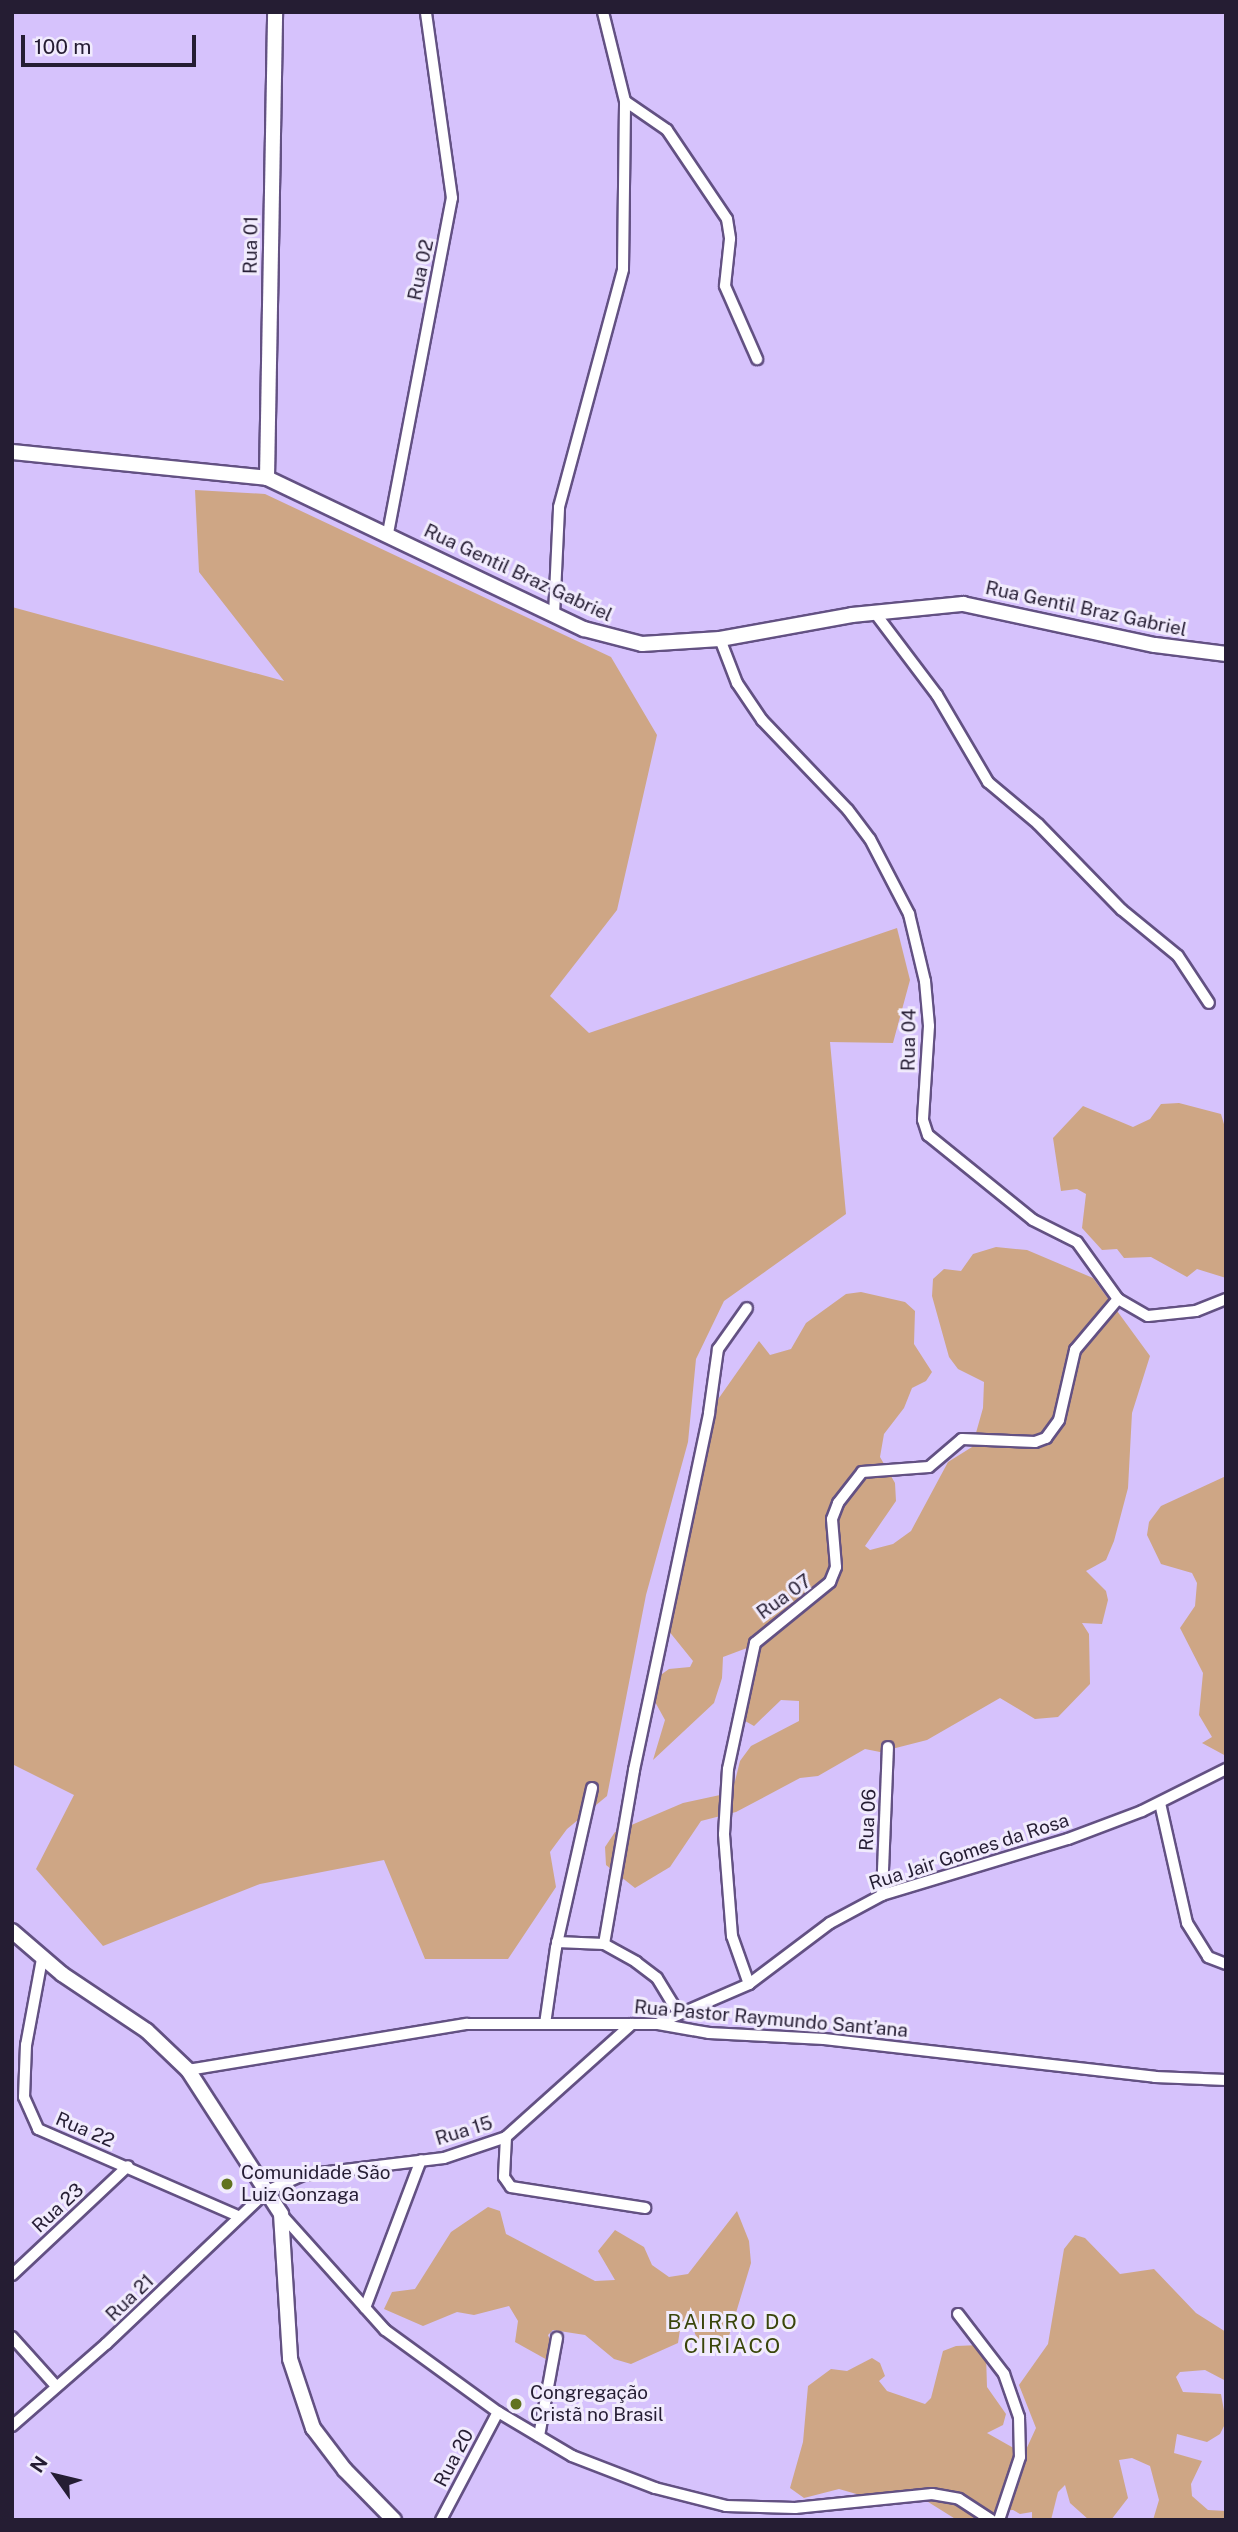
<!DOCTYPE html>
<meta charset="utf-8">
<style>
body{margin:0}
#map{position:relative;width:1238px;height:2532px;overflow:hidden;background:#d6c2fc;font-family:"Public Sans",sans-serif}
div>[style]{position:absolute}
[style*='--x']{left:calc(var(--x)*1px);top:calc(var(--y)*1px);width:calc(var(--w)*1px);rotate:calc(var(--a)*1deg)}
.green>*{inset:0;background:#cea685}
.roads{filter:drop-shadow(2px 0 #635183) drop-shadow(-2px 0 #635183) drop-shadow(0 2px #635183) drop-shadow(0 -2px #635183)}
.street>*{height:10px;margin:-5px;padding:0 5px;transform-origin:5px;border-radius:5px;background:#fff}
.secondary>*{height:14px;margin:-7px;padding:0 7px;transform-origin:7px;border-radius:7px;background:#fff}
.dots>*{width:19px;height:19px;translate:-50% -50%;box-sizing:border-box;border:4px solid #f1ebfd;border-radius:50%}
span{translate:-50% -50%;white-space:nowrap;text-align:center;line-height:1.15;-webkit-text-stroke:6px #f1ebfd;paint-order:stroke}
.street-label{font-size:19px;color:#251d33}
.poi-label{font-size:19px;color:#251d33}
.left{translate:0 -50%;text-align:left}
.neighbourhood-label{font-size:21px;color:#3a460b;letter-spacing:2px}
.frame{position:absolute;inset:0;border:14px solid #251d33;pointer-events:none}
.north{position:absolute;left:21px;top:2441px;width:70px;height:70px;-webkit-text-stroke:5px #f1ebfd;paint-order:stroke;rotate:304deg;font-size:19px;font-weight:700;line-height:28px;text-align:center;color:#251d33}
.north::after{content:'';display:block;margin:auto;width:24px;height:32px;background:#251d33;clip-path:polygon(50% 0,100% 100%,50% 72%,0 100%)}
.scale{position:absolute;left:21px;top:35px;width:175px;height:32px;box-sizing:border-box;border:4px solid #251d33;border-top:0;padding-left:9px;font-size:21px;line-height:24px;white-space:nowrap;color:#251d33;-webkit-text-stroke:5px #f1ebfd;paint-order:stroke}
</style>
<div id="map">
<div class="green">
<div style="clip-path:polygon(195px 490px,265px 494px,611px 657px,657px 735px,617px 910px,550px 996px,589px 1033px,897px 928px,910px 980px,893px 1043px,830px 1042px,846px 1214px,724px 1301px,696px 1359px,688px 1442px,646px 1595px,607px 1796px,567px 1829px,550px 1852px,556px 1887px,508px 1959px,425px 1959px,384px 1860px,260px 1884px,103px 1946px,36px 1869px,74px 1795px,12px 1764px,12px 607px,284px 681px,199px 572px)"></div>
<div style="clip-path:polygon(1179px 1103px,1221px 1114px,1226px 1131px,1226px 1278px,1197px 1269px,1187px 1277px,1151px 1257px,1124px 1258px,1117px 1249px,1102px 1250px,1082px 1228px,1086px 1194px,1077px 1189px,1061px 1191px,1053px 1138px,1083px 1106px,1133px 1127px,1150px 1119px,1161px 1104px)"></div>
<div style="clip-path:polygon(996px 1247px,1027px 1250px,1093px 1278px,1150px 1356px,1132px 1413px,1128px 1488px,1114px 1541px,1106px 1560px,1086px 1571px,1106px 1591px,1108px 1600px,1102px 1624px,1082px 1623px,1089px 1634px,1090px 1684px,1058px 1717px,1035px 1719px,1000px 1698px,927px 1740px,880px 1752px,865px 1749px,818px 1776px,800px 1778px,736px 1812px,701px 1821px,670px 1867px,635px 1888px,606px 1865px,605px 1847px,615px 1832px,683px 1803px,720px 1795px,735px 1781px,740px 1761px,751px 1746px,799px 1721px,799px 1701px,781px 1700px,754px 1726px,738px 1717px,736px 1699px,747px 1648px,723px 1657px,722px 1678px,714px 1703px,653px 1760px,665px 1720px,654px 1700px,655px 1679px,669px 1669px,690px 1667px,693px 1661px,668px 1630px,667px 1604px,707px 1415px,759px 1341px,770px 1355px,791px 1349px,806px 1323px,846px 1294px,861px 1292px,905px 1302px,915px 1311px,914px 1344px,932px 1372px,926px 1381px,912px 1388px,904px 1408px,884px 1434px,880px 1457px,895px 1483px,896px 1501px,865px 1546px,870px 1550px,893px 1544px,911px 1531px,948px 1462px,972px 1447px,983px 1408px,984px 1382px,958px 1369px,949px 1357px,932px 1296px,933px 1279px,944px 1269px,961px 1271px,973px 1254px)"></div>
<div style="clip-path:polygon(1226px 1476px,1226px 1756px,1202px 1743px,1212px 1737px,1199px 1715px,1203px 1673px,1180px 1628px,1195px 1606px,1197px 1583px,1192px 1573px,1161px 1564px,1147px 1535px,1149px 1522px,1161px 1506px)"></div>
<div style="clip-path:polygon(488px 2207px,500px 2211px,506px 2234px,595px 2281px,615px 2280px,598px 2251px,615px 2230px,644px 2247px,652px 2265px,669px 2277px,688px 2274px,737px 2211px,749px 2241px,751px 2263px,729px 2336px,708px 2352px,695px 2334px,692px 2314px,681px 2323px,678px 2343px,631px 2364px,614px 2359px,585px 2335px,553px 2330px,548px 2335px,555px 2352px,551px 2362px,515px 2342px,518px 2321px,509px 2306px,474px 2315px,457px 2312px,423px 2326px,384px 2309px,392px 2292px,415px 2289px,451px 2232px)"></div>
<div style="clip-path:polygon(1075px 2235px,1085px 2238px,1120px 2274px,1154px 2269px,1196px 2313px,1226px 2332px,1226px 2381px,1205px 2370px,1180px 2372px,1176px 2377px,1183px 2392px,1221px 2394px,1226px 2422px,1220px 2434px,1207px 2442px,1177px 2434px,1174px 2453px,1202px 2461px,1191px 2484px,1192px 2496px,1208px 2510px,1226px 2511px,1226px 2520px,1153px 2520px,1159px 2500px,1150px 2466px,1132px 2458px,1119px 2460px,1128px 2498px,1111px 2520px,1089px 2520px,1070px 2503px,1065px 2485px,1058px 2492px,1051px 2520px,1032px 2520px,1032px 2512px,1020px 2514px,1013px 2510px,996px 2511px,979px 2520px,957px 2520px,909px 2490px,874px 2499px,839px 2489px,804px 2498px,790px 2488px,803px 2442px,808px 2386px,831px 2369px,847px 2371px,872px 2358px,880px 2363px,885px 2376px,879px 2381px,887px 2391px,925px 2404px,931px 2398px,943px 2351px,956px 2346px,980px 2345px,986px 2355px,987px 2387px,1006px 2414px,1003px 2425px,987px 2433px,1024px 2454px,1036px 2428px,1019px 2385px,1048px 2344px,1064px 2249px)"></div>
</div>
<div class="roads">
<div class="street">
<div style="--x:625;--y:101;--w:51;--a:34.6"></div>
<div style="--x:667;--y:130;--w:107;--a:56"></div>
<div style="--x:727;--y:219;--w:20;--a:81"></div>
<div style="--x:730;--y:239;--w:47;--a:96.1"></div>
<div style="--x:725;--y:286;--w:80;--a:66.3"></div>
<div style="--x:388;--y:533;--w:341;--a:-79.2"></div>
<div style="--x:452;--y:198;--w:188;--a:-98"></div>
<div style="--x:875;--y:613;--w:103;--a:52.9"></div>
<div style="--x:937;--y:695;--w:101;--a:59.6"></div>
<div style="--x:988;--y:782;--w:65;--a:40"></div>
<div style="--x:1038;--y:824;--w:120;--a:45.7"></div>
<div style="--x:1122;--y:910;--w:72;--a:39.4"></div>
<div style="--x:1178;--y:956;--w:56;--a:56.6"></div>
<div style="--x:554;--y:615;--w:108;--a:-87.3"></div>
<div style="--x:559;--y:507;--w:246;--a:-74.9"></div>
<div style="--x:623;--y:269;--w:168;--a:-89.3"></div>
<div style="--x:625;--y:101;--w:92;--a:-103.9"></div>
<div style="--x:720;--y:639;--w:47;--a:68.9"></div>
<div style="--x:737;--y:683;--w:45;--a:56"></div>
<div style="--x:762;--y:720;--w:124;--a:46.3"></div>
<div style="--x:848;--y:810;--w:36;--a:53"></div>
<div style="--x:870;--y:839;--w:85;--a:62.5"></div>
<div style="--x:909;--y:914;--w:69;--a:76.6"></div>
<div style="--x:925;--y:981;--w:45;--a:84.9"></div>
<div style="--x:929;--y:1026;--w:94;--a:93.7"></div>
<div style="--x:923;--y:1120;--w:16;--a:72"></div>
<div style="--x:928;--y:1135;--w:135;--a:39"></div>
<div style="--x:1033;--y:1220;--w:49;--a:26.6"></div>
<div style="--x:1077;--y:1242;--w:70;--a:54.3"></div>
<div style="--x:1118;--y:1299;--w:34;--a:30"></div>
<div style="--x:1148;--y:1316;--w:48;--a:-5.9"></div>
<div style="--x:1196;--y:1311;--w:32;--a:-22"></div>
<div style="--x:1160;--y:1803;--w:123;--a:77.3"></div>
<div style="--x:1187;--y:1923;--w:40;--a:58"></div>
<div style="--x:1208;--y:1957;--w:19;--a:21"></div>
<div style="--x:882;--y:1895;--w:148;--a:-87.7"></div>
<div style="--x:557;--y:1942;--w:47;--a:2.4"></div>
<div style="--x:604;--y:1944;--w:37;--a:29"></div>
<div style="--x:636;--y:1962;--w:26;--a:37"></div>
<div style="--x:657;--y:1978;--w:42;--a:58.6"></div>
<div style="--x:604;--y:1944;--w:177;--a:-80.2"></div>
<div style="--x:634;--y:1770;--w:365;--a:-78.1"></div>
<div style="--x:709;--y:1413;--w:65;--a:-82"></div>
<div style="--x:718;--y:1349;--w:50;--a:-54.7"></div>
<div style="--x:42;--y:1959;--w:87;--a:100.5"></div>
<div style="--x:26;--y:2045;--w:52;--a:92.2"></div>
<div style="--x:24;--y:2097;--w:35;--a:66"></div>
<div style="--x:38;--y:2129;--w:220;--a:23.5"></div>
<div style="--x:749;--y:1984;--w:51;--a:-109.5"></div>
<div style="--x:732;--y:1936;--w:102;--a:-94.5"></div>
<div style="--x:724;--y:1834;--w:65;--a:-86.5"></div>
<div style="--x:728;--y:1769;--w:129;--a:-77.9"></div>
<div style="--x:755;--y:1643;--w:97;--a:-39.1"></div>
<div style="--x:830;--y:1582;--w:16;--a:-68"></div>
<div style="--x:836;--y:1567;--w:48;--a:-94.8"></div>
<div style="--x:832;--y:1519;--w:17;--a:-69"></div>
<div style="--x:838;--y:1503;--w:39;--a:-52"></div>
<div style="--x:862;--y:1472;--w:67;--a:-4.3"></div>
<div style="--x:929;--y:1467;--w:43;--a:-40.3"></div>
<div style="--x:962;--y:1439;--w:73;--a:2.4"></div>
<div style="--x:1035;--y:1442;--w:12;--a:-20"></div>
<div style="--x:1046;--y:1438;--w:22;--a:-54"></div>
<div style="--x:1059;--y:1420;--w:72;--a:-77.1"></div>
<div style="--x:1075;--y:1350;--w:67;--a:-49.9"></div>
<div style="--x:659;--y:2023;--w:98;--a:-23.4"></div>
<div style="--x:749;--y:1984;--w:101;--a:-37"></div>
<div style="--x:830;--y:1923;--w:59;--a:-28.3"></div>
<div style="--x:882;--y:1895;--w:194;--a:-16.8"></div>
<div style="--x:1068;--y:1839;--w:79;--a:-20.7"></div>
<div style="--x:1142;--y:1811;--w:94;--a:-26.6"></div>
<div style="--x:545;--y:2024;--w:77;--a:-81.8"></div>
<div style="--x:556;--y:1948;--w:164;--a:-77.3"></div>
<div style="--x:188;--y:2070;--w:283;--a:-9.4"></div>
<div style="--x:467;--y:2024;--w:191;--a:0"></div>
<div style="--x:658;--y:2024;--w:52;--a:10"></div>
<div style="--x:709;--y:2033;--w:115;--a:3"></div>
<div style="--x:824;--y:2039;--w:333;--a:6.5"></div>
<div style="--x:1155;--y:2077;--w:71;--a:2.4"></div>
<div style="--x:506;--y:2137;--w:40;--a:92.9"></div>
<div style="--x:504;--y:2177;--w:12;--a:55"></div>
<div style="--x:511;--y:2187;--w:136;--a:8.9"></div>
<div style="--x:281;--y:2214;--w:156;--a:48.1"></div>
<div style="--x:385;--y:2330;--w:140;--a:36"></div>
<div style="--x:498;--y:2412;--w:86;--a:30.7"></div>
<div style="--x:572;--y:2456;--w:89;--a:21.1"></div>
<div style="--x:655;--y:2488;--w:73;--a:14.2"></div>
<div style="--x:726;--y:2506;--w:69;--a:1.7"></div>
<div style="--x:795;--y:2508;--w:138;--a:-5.8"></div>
<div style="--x:932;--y:2494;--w:27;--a:10"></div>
<div style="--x:959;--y:2499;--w:38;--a:33"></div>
<div style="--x:12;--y:2275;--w:159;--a:-43.2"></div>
<div style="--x:365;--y:2308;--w:158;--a:-69.3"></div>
<div style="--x:958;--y:2314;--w:76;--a:52.5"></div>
<div style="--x:1004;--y:2374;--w:46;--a:70.8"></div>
<div style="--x:1019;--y:2417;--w:40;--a:88.6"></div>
<div style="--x:1020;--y:2457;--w:66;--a:108.4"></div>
<div style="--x:12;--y:2337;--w:66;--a:48.1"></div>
<div style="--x:12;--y:2426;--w:125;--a:-41.1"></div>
<div style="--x:106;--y:2344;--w:222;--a:-43.5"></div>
<div style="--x:267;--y:2191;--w:39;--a:-24"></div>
<div style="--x:303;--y:2175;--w:142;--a:-6.9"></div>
<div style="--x:444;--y:2158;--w:65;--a:-18.7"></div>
<div style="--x:506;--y:2137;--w:169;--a:-41.9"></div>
<div style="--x:539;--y:2436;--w:100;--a:-79.6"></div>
<div style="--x:441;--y:2520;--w:122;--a:-62.2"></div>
</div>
<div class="secondary">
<div style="--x:12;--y:452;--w:256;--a:5.8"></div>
<div style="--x:267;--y:478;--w:351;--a:25.5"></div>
<div style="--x:584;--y:629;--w:60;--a:14.5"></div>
<div style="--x:642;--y:644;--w:78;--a:-3.7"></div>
<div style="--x:720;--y:639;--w:134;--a:-10.3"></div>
<div style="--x:852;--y:615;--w:112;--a:-5.7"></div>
<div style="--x:963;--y:604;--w:196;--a:12.1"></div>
<div style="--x:1155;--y:645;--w:72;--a:7.2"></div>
<div style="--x:267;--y:478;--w:466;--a:-89"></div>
<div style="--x:12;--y:1931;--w:66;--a:40.7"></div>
<div style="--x:62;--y:1974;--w:102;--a:33.8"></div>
<div style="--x:147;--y:2031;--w:57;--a:43.6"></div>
<div style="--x:188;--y:2070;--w:171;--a:57.1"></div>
<div style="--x:281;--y:2214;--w:145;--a:86.4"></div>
<div style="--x:290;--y:2359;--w:73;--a:71.6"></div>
<div style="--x:313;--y:2428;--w:53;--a:52.7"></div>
<div style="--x:345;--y:2470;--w:70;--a:45.6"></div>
</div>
</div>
<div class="dots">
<div style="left:227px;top:2184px;background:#61721f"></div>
<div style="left:516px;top:2404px;background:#61721f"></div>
</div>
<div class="street-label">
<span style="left:251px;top:245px;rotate:-89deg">Rua 01</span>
<span style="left:421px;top:270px;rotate:-78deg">Rua 02</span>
<span style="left:518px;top:573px;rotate:25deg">Rua Gentil Braz Gabriel</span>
<span style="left:1086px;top:609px;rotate:12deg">Rua Gentil Braz Gabriel</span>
<span style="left:909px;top:1040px;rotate:-89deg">Rua 04</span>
<span style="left:784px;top:1597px;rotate:-36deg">Rua 07</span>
<span style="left:868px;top:1820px;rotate:-87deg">Rua 06</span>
<span style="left:969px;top:1852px;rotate:-18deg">Rua Jair Gomes da Rosa</span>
<span style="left:771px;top:2019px;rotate:5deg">Rua Pastor Raymundo Sant’ana</span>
<span style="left:85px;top:2130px;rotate:23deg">Rua 22</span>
<span style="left:464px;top:2131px;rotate:-17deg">Rua 15</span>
<span style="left:58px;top:2208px;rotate:-43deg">Rua 23</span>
<span style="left:130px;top:2298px;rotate:-44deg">Rua 21</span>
<span style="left:454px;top:2458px;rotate:-62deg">Rua 20</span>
</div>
<div class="poi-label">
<span class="left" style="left:241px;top:2184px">Comunidade São<br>Luiz Gonzaga</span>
<span class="left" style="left:530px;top:2404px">Congregação<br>Cristã no Brasil</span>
</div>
<div class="neighbourhood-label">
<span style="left:733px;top:2334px">BAIRRO DO<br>CIRIACO</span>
</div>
<div class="frame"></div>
<div class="north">N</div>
<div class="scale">100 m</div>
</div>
